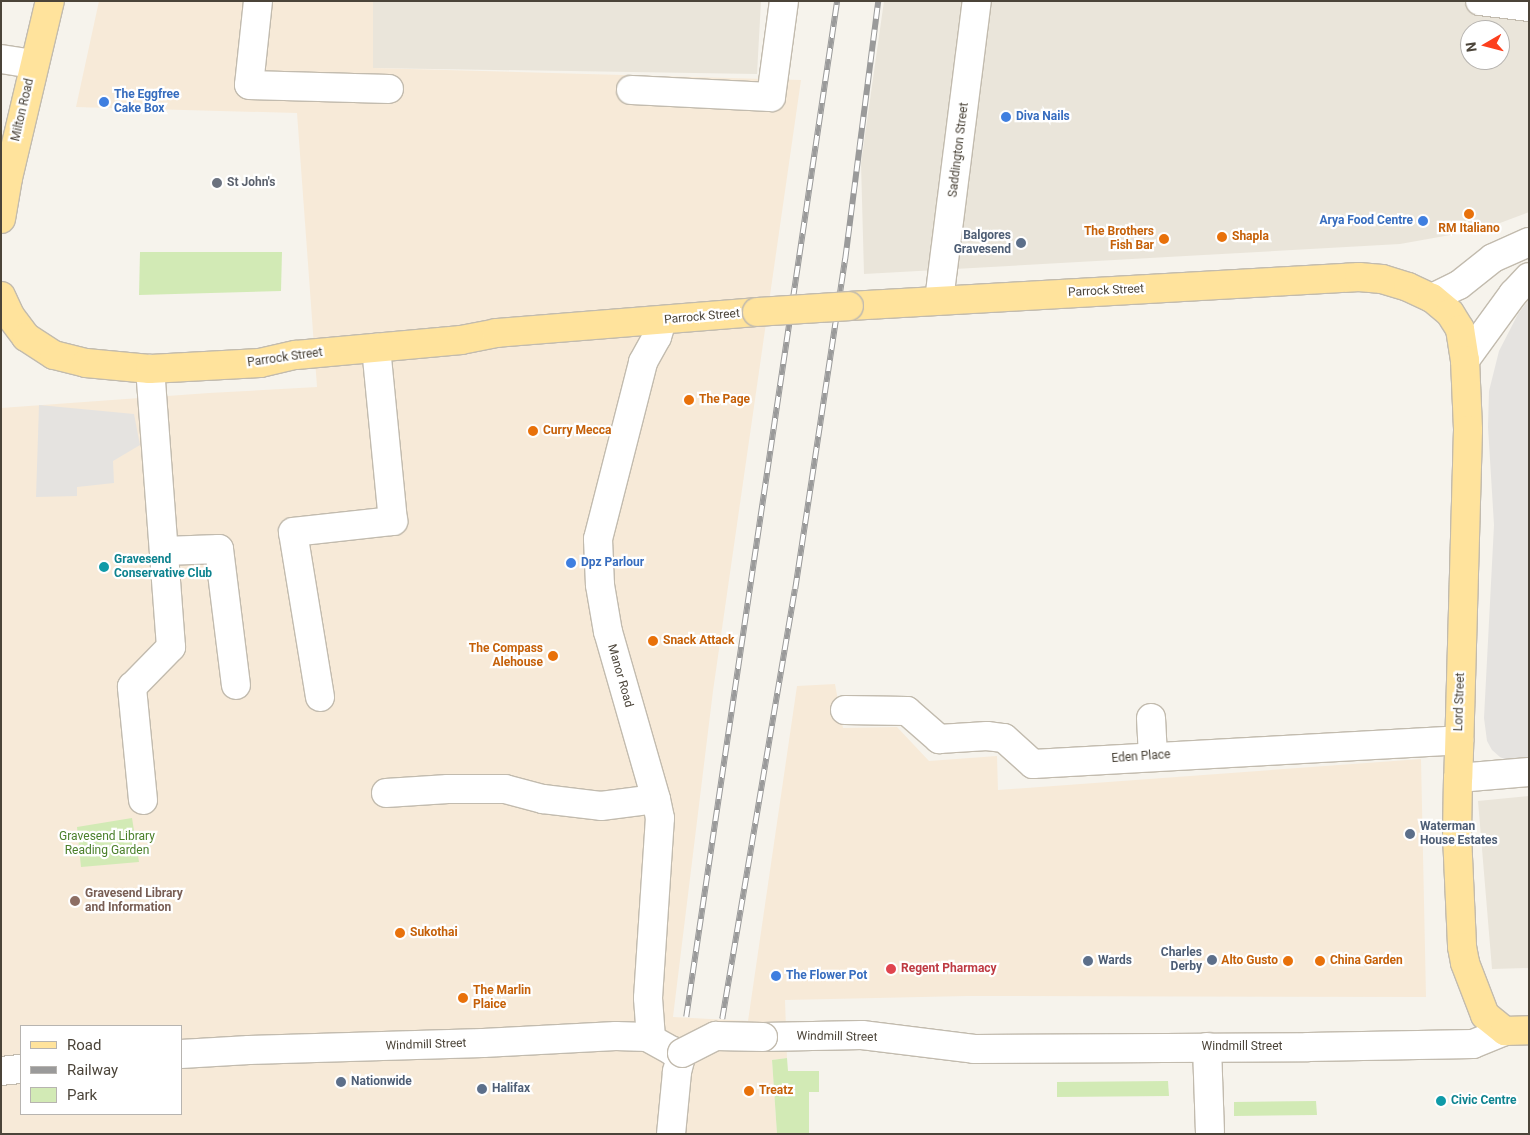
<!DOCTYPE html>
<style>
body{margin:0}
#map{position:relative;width:1530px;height:1135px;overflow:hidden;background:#f6f3ec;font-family:Roboto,sans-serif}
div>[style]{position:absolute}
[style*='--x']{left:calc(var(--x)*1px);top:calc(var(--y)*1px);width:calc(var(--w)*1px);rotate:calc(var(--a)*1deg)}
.residential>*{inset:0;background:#eae5da}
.commercial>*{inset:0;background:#f7ead8}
.green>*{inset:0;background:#d2eab5}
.parking>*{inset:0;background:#e5e3e0}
.roads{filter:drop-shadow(1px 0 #c2bbae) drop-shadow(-1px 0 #c2bbae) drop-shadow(0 1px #c2bbae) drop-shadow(0 -1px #c2bbae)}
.minor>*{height:28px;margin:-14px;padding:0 14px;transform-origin:14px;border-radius:14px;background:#fff}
.major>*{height:28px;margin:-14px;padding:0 14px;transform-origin:14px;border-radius:14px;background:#ffe39c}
.rail>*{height:5.5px;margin-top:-2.75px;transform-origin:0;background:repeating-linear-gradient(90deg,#fff 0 11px,#9a9a9a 0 22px);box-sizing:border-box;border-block:1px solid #9a9a9a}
.bridges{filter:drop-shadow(1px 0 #c2bbae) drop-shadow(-1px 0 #c2bbae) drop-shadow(0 1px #c2bbae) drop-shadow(0 -1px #c2bbae)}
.minor-bridge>*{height:28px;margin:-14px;padding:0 14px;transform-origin:14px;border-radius:14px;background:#fff}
.major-bridge>*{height:28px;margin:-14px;padding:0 14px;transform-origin:14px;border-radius:14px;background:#ffe39c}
.dots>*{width:14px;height:14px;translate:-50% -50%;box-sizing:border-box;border:2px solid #fff;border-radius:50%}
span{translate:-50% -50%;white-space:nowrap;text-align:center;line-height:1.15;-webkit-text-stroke:4.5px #fff;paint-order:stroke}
.shop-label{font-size:12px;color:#366cbe;font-weight:700}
.left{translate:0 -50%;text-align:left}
.right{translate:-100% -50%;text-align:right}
.street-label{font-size:12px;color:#4b4439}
.worship-label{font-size:12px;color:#5b616d;font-weight:700}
.food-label{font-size:12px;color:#c56008;font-weight:700}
.service-label{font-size:12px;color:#4e5e75;font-weight:700}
.culture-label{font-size:12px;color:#0d838f;font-weight:700}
.park-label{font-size:12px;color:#4a7f2a}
.education-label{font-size:12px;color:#785e54;font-weight:700}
.health-label{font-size:12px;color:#be3a42;font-weight:700}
.frame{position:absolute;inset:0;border:2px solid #4b4439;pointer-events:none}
.legend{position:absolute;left:20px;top:1025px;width:162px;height:90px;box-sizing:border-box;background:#fff;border:1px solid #b7b4b0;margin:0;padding:6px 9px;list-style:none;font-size:15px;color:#4b4439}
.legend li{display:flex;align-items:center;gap:10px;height:25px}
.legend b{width:25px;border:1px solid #b7b4b0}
.north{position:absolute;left:1460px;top:20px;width:50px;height:50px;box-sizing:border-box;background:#fff;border:1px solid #b7b4b0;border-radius:50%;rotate:262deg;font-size:14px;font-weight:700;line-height:20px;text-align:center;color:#4b4439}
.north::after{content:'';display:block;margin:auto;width:18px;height:22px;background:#fc3f1d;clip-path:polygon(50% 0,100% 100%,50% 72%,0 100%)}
</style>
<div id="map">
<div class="residential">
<div style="clip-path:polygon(373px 1px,761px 1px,757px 74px,373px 68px)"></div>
<div style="clip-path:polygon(evenodd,884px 1px,1529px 1px,1529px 212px,1484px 229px,1400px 244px,864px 274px,861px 163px,884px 1px,1470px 30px,1500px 30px,1500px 60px,1470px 60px,1470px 30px)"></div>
<div style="clip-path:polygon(1529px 796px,1529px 968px,1492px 969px,1478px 801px)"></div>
</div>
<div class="commercial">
<div style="clip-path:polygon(evenodd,99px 1px,373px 1px,373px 68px,801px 80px,713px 691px,673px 1017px,748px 1021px,797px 686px,835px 684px,843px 728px,897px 727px,929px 761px,997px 756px,998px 790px,1421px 759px,1426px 997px,967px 996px,785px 1000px,787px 1058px,772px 1060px,777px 1134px,1px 1134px,1px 408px,209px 393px,317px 387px,297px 113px,76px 107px,99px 1px,21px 1026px,181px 1026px,181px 1114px,21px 1114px,21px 1026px)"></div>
</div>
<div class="green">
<div style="clip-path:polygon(140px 252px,282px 252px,281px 291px,139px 295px)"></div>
<div style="clip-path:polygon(132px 818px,139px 862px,81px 867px,77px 827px)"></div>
<div style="clip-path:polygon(787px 1058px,788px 1071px,819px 1071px,819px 1092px,809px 1092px,809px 1134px,777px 1134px,772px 1060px)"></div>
<div style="clip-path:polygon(1168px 1081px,1169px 1096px,1057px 1097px,1057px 1082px)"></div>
<div style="clip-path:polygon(1316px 1101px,1317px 1115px,1234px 1116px,1234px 1102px)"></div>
</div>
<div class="parking">
<div style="clip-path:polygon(1529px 299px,1529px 761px,1509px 761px,1500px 757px,1492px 750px,1487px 741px,1484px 718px,1494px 525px,1488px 427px,1489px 391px,1499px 351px,1518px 314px)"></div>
<div style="clip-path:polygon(39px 405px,134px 414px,140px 445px,113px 461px,114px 483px,77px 487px,77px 496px,36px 497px)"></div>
</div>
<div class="roads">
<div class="minor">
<div style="--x:258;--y:1;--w:84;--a:96.1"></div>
<div style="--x:249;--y:85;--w:140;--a:1.6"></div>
<div style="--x:1480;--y:1;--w:49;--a:7"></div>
<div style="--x:1;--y:59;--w:33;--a:9"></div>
<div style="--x:631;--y:90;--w:140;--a:2.9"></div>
<div style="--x:771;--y:97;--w:97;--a:-82.3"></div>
<div style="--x:1432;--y:298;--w:30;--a:-26"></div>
<div style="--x:1459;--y:285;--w:43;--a:-38.5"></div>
<div style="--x:1493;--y:258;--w:39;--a:-24"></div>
<div style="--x:939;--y:300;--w:301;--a:-82.8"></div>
<div style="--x:1465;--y:360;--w:82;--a:-54"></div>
<div style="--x:1513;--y:294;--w:23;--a:-47"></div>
<div style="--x:164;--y:551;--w:55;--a:-2.1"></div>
<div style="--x:219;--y:549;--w:137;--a:82.9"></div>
<div style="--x:320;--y:697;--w:167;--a:-99.3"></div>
<div style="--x:293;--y:532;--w:101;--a:-6.3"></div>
<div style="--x:393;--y:521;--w:174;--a:-95.6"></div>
<div style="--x:845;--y:710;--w:62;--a:0.9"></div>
<div style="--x:907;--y:711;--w:43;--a:41.2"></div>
<div style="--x:939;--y:739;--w:48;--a:-3.6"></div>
<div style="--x:987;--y:736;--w:17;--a:7"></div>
<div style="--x:1004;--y:738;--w:39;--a:42"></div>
<div style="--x:1033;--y:764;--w:427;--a:-3.2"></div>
<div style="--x:1151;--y:718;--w:39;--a:87"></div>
<div style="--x:1458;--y:778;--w:71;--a:-4.8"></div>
<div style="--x:386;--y:793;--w:62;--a:-3.7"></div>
<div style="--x:448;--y:789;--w:57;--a:0"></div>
<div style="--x:505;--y:789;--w:39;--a:15"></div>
<div style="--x:543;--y:799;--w:58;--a:6.9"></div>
<div style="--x:601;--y:806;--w:55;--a:-7.3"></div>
<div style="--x:143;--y:800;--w:114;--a:-95.6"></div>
<div style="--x:132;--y:687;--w:56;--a:-45.7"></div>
<div style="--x:171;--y:647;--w:279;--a:-94.3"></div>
<div style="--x:763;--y:1037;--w:99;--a:-1.2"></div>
<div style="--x:862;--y:1035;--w:113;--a:7.1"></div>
<div style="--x:974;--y:1049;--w:334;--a:-0.3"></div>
<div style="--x:1308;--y:1047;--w:165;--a:-1"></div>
<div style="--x:1473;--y:1044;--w:35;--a:-22"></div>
<div style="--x:651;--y:1038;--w:40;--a:-94.3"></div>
<div style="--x:648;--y:998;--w:180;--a:-86.2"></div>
<div style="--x:660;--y:818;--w:19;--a:-102"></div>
<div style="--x:656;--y:799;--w:174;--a:-106"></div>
<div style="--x:608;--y:632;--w:48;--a:-99.7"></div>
<div style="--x:600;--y:585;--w:46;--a:-92.5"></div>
<div style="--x:598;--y:539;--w:183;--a:-75.7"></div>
<div style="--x:643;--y:362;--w:29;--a:-61"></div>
<div style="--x:657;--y:337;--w:17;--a:-73"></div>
<div style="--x:1207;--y:1047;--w:85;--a:88"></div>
<div style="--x:181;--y:1054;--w:68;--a:-3.4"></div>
<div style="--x:249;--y:1050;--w:234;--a:-1.7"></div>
<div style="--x:483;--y:1043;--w:133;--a:-3"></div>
<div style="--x:616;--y:1036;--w:31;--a:2"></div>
<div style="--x:647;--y:1037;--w:29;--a:29"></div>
<div style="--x:672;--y:1051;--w:10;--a:11"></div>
<div style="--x:682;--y:1053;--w:20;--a:105"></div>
<div style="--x:677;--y:1072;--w:62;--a:95.5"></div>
<div style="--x:1;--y:1071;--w:20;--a:-6"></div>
</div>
<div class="major">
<div style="--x:1;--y:219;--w:42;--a:-80.3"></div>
<div style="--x:8;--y:178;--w:182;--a:-76.7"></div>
<div style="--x:1;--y:296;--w:23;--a:65"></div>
<div style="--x:11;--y:317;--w:25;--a:53"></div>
<div style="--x:26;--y:337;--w:33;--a:33"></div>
<div style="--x:54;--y:355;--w:33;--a:14"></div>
<div style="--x:86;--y:363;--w:64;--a:5.4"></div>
<div style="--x:150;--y:369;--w:110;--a:-3.1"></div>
<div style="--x:260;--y:363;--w:37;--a:-13"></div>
<div style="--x:296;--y:355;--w:166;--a:-5.2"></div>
<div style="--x:461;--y:340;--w:36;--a:-11"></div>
<div style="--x:496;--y:333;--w:262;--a:-4.6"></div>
<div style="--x:849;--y:306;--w:511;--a:-3.25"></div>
<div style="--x:1359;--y:277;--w:23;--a:5"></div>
<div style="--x:1382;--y:279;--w:27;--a:17"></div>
<div style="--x:1408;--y:287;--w:26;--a:25"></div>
<div style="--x:1432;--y:298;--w:23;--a:40"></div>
<div style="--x:1450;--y:313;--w:19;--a:58"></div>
<div style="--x:1460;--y:329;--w:31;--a:81"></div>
<div style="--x:1465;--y:360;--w:70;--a:87.5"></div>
<div style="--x:1468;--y:430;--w:348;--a:91.6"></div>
<div style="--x:1458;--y:778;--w:57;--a:91"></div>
<div style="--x:1457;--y:835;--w:112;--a:87.4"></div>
<div style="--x:1462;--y:947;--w:16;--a:79"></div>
<div style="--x:1465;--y:963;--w:56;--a:69"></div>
<div style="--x:1485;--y:1015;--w:26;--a:39"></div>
<div style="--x:1505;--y:1031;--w:24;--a:-2"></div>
</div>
</div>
<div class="rail">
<div style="--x:686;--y:1017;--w:1027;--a:-81.55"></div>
<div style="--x:722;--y:1019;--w:436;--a:-80.4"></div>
<div style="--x:795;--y:589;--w:334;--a:-81.4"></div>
<div style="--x:845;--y:259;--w:260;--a:-82.7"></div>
</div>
<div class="bridges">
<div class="minor-bridge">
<div style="--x:682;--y:1053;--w:38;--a:-27"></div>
<div style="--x:716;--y:1036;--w:47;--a:1.2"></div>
</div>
<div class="major-bridge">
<div style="--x:757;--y:312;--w:92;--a:-3.7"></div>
</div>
</div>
<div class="dots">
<div style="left:104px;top:102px;background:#3f7fe0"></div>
<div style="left:1006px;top:117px;background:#3f7fe0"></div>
<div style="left:217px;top:183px;background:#6b7280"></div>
<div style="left:1469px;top:214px;background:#e8710a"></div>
<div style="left:1423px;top:221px;background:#3f7fe0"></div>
<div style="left:1222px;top:237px;background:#e8710a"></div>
<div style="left:1164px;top:239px;background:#e8710a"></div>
<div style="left:1021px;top:243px;background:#5c6f8a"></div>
<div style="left:689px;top:400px;background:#e8710a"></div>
<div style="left:533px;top:431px;background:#e8710a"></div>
<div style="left:571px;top:563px;background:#3f7fe0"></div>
<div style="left:104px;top:567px;background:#0f9aa8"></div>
<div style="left:653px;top:641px;background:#e8710a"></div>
<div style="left:553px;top:656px;background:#e8710a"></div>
<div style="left:1410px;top:834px;background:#5c6f8a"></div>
<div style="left:75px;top:901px;background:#8d6e63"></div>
<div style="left:400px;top:933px;background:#e8710a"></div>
<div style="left:1212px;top:960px;background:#5c6f8a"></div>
<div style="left:1088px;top:961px;background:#5c6f8a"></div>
<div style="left:1288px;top:961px;background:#e8710a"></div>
<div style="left:1320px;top:961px;background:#e8710a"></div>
<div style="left:891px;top:969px;background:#e0444e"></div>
<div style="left:776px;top:976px;background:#3f7fe0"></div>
<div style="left:463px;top:998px;background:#e8710a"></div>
<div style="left:341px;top:1082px;background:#5c6f8a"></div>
<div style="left:482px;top:1089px;background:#5c6f8a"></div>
<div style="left:749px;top:1091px;background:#e8710a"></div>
<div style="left:1441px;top:1101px;background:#0f9aa8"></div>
</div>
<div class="shop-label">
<span class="left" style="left:114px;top:102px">The Eggfree<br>Cake Box</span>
<span class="left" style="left:1016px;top:117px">Diva Nails</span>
<span class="right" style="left:1413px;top:221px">Arya Food Centre</span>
<span class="left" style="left:581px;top:563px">Dpz Parlour</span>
<span class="left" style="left:786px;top:976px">The Flower Pot</span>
</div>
<div class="street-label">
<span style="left:23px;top:110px;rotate:-77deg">Milton Road</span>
<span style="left:959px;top:150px;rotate:-83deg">Saddington Street</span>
<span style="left:1106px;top:291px;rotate:-3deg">Parrock Street</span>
<span style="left:702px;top:317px;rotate:-5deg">Parrock Street</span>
<span style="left:285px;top:358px;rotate:-8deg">Parrock Street</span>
<span style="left:620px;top:676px;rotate:74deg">Manor Road</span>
<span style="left:1460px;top:702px;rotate:-88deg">Lord Street</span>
<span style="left:1141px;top:757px;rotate:-4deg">Eden Place</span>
<span style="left:837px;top:1037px;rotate:1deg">Windmill Street</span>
<span style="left:426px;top:1045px;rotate:-2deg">Windmill Street</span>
<span style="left:1242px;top:1047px">Windmill Street</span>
</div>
<div class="worship-label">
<span class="left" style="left:227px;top:183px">St John's</span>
</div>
<div class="food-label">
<span style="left:1469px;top:229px">RM Italiano</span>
<span class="right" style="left:1154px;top:239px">The Brothers<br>Fish Bar</span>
<span class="left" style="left:1232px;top:237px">Shapla</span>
<span class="left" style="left:699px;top:400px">The Page</span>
<span class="left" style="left:543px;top:431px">Curry Mecca</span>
<span class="left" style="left:663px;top:641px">Snack Attack</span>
<span class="right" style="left:543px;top:656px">The Compass<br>Alehouse</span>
<span class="left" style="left:410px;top:933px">Sukothai</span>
<span class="right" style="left:1278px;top:961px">Alto Gusto</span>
<span class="left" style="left:1330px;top:961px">China Garden</span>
<span class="left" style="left:473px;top:998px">The Marlin<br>Plaice</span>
<span class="left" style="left:759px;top:1091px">Treatz</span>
</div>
<div class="service-label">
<span class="right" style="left:1011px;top:243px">Balgores<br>Gravesend</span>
<span class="left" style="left:1420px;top:834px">Waterman<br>House Estates</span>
<span class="right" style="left:1202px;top:960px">Charles<br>Derby</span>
<span class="left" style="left:1098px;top:961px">Wards</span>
<span class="left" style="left:351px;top:1082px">Nationwide</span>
<span class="left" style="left:492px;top:1089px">Halifax</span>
</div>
<div class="culture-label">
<span class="left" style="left:114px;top:567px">Gravesend<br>Conservative Club</span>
<span class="left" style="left:1451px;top:1101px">Civic Centre</span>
</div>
<div class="park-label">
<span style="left:107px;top:844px">Gravesend Library<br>Reading Garden</span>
</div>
<div class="education-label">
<span class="left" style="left:85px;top:901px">Gravesend Library<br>and Information</span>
</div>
<div class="health-label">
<span class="left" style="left:901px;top:969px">Regent Pharmacy</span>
</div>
<div class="frame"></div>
<ul class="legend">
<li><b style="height:6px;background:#ffe39c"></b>Road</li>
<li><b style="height:6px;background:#9a9a9a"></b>Railway</li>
<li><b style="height:14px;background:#d2eab5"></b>Park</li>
</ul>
<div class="north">N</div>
</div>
